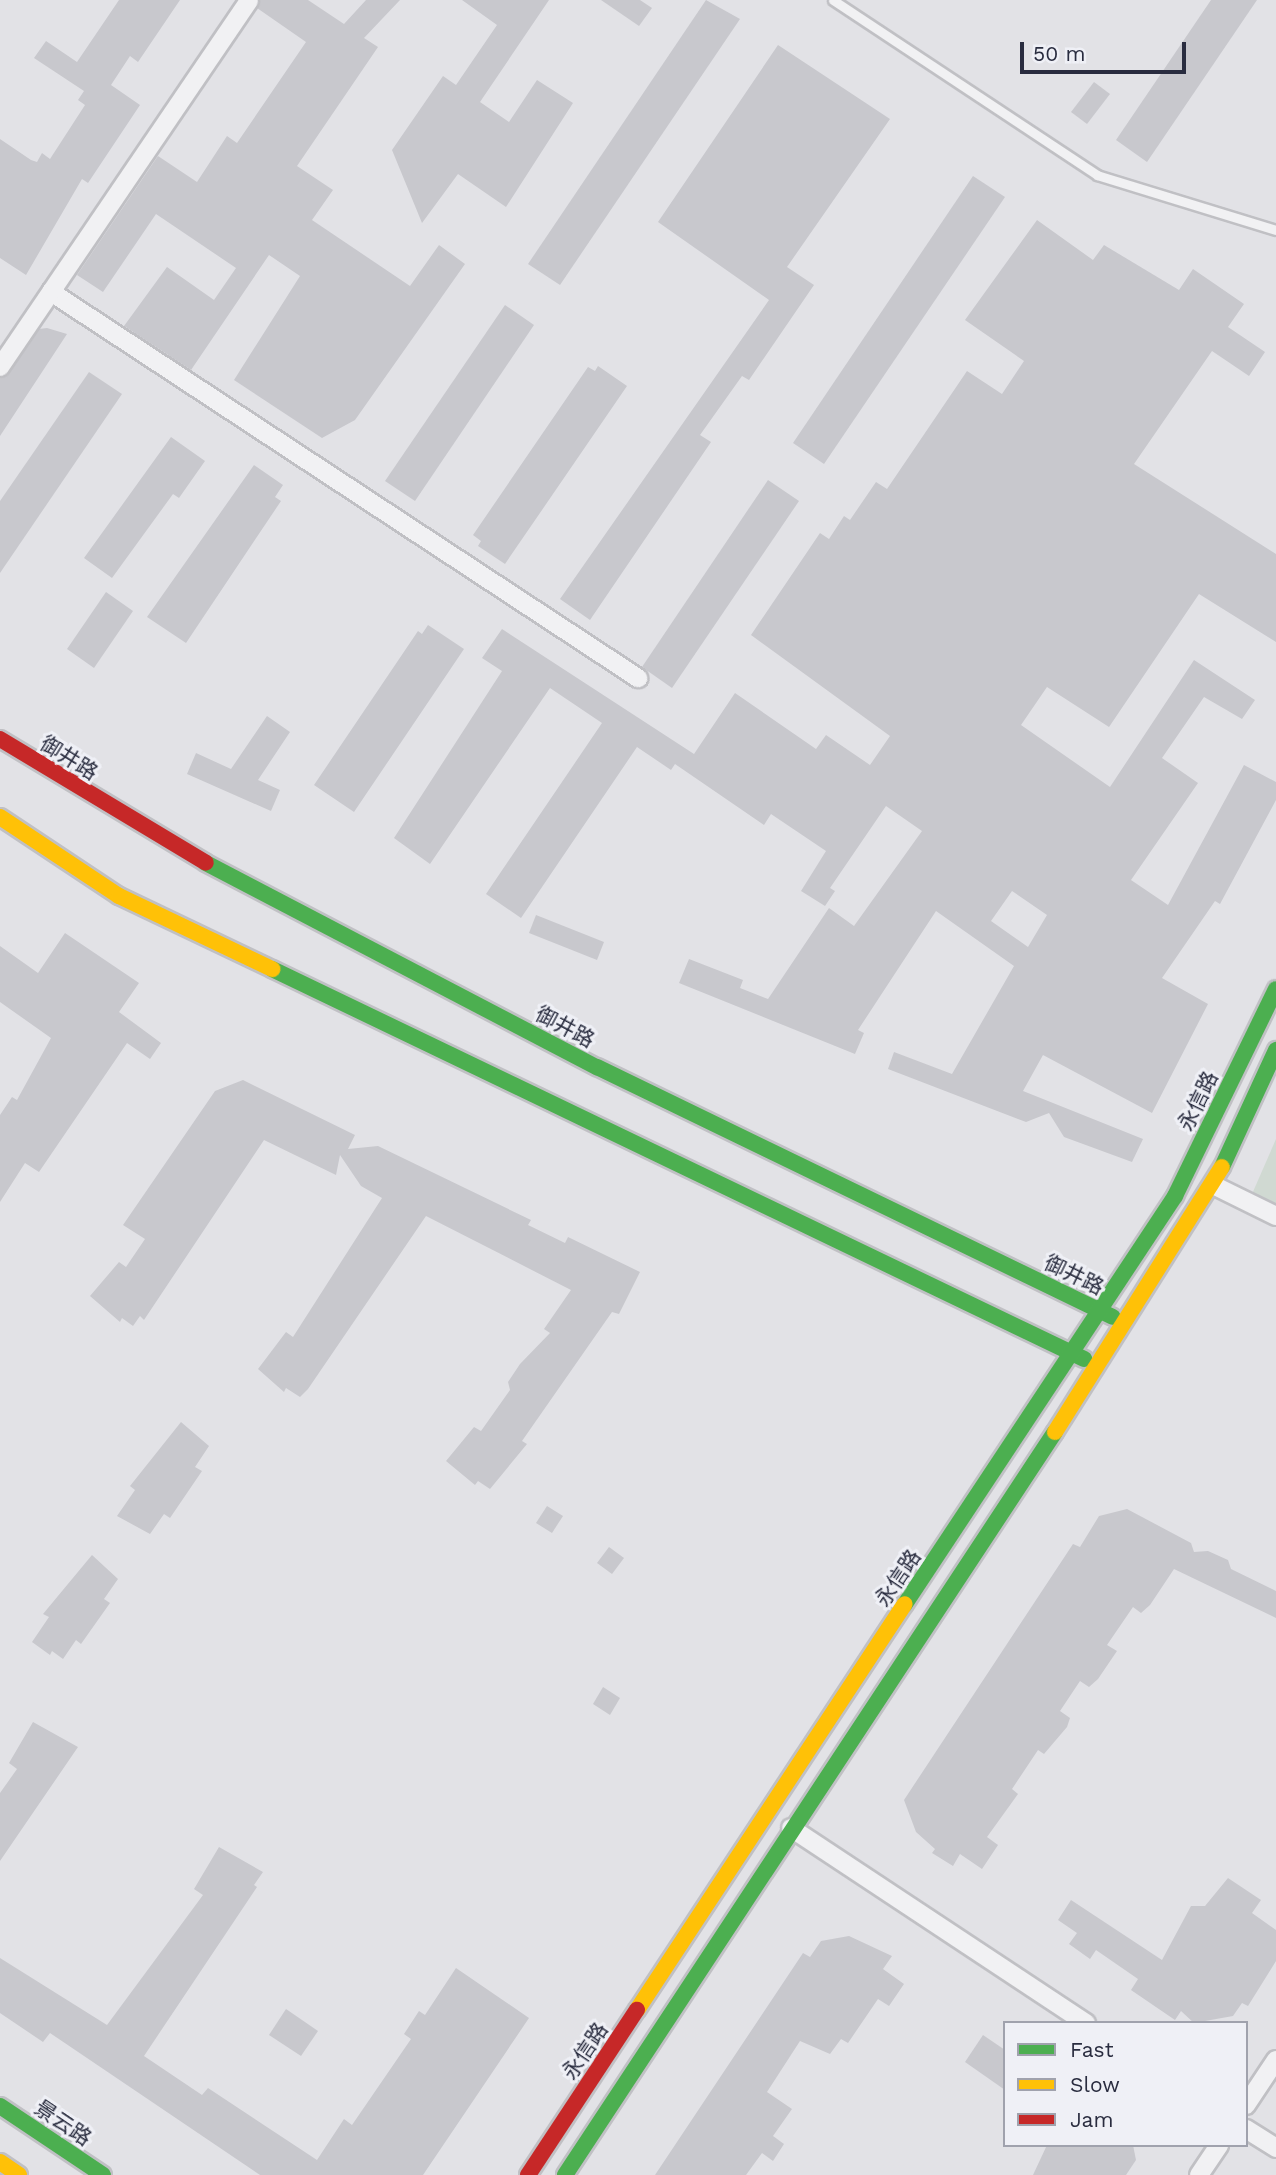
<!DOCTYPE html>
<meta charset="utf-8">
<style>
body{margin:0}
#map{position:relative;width:1276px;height:2175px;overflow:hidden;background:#e2e2e6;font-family:"Work Sans","Noto Sans SC",sans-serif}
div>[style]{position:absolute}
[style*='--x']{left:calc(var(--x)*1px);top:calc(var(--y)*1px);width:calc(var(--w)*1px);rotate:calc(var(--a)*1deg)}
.green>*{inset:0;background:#d0d9d2}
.building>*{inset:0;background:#c8c8cd}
.roads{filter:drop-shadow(2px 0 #c0c0c4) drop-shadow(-2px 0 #c0c0c4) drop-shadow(0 2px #c0c0c4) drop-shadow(0 -2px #c0c0c4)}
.lane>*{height:9px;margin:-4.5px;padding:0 4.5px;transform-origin:4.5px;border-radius:4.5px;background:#f1f1f3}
.street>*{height:18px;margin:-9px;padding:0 9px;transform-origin:9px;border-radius:9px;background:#f1f1f3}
.fast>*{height:16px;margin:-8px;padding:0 8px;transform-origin:8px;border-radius:8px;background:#4caf50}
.slow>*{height:16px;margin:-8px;padding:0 8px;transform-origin:8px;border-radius:8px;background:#ffc107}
.jam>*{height:16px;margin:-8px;padding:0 8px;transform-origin:8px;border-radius:8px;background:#c62828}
span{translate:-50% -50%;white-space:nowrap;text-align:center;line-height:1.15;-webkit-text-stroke:6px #eff0f6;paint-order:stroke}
.street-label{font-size:21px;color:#292c3f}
.legend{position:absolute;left:1003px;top:2021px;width:245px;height:126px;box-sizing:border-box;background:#eff0f6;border:2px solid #a0a2ad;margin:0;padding:9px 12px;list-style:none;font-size:21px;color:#292c3f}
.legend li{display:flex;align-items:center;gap:14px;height:35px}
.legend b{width:35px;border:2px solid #a0a2ad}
.scale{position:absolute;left:1020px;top:42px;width:166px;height:32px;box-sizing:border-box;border:4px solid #292c3f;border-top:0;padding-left:9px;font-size:21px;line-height:24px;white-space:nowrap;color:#292c3f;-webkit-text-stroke:5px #eff0f6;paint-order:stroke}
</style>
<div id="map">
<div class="green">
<div style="clip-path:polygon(1276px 1139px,1276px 1204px,1252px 1194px)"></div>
</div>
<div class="building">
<div style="clip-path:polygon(119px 0,180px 0,138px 62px,130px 56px,111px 85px,140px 105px,88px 183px,82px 179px,26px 275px,0 258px,0 139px,31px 160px,37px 162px,42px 153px,50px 159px,85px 105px,78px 100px,84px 91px,34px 58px,46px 41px,77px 62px)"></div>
<div style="clip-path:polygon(260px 0,308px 0,344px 24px,366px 0,400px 0,364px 38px,378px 47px,297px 166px,333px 190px,312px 220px,410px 286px,439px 245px,465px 264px,355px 420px,322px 438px,234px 380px,300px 276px,269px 255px,191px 370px,124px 326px,167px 267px,214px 300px,236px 268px,156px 214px,103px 292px,77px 275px,158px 156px,197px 182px,227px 136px,237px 143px,306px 42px,257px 8px)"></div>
<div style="clip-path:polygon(462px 0,549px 0,480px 102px,509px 122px,537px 80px,573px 103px,506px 207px,458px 174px,422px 223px,392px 150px,443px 76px,456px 85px,497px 25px)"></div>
<div style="clip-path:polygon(601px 0,640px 0,652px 8px,639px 26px)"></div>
<div style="clip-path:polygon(706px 0,740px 19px,560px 285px,528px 264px)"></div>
<div style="clip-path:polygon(1211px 0,1257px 0,1147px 162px,1116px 140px)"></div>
<div style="clip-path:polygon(778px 45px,890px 119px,787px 267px,814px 285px,749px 380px,742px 376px,700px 435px,711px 442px,590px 620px,560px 599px,769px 300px,658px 222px)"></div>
<div style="clip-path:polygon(1094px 82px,1110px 94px,1087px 124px,1071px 112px)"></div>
<div style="clip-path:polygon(973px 176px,1005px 197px,824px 464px,793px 443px)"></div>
<div style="clip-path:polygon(evenodd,1037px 220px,1093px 260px,1104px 245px,1179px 290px,1193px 269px,1244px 304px,1228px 327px,1265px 352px,1249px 376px,1212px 351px,1134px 464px,1276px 554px,1276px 642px,1199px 594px,1109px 727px,1047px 687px,1021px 725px,1110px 787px,1194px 660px,1255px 700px,1242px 719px,1204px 697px,1162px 758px,1198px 783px,1131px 880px,1168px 905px,1244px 765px,1276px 782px,1276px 800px,1220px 904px,1215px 901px,1162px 978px,1208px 1004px,1152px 1113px,1043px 1055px,1023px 1091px,1143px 1139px,1132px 1162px,1064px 1137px,1049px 1113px,1026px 1122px,888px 1069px,894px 1052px,952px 1074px,1014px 966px,936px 911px,858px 1030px,864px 1033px,855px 1054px,679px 983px,689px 959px,743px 980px,740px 988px,768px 999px,829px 908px,854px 926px,922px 831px,886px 806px,830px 888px,835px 891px,825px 906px,801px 891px,826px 851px,771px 814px,764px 825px,675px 764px,671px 770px,637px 747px,521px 918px,486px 894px,602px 723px,550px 688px,430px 864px,394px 838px,502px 671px,482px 658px,502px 629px,694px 754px,735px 693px,816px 749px,826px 735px,870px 765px,890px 736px,751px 635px,820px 533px,829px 539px,844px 516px,850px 520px,876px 482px,887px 489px,967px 371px,1002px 394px,1024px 361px,965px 320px,1037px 220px,1012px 891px,1047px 915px,1028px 947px,991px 921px,1012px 891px)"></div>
<div style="clip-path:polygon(505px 305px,534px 325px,415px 501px,385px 481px)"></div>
<div style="clip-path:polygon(47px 328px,67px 334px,0 436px,0 378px,9px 373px,39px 329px)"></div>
<div style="clip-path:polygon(598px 366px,627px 386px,505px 564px,478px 546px,481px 541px,473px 535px,588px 367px,595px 371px)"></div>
<div style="clip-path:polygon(89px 372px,122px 394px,0 573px,0 501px)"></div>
<div style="clip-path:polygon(171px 437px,205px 461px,179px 498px,173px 494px,112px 578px,84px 558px)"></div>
<div style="clip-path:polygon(254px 465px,283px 485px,275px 497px,281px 501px,186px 643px,147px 617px)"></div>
<div style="clip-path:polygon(768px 480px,799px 501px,672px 688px,642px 667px)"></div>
<div style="clip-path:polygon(106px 592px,133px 611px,94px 668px,67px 649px)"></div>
<div style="clip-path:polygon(428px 625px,464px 649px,354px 812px,314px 785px,418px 631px,422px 634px)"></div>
<div style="clip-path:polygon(267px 716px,290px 732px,258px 780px,280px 790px,271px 811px,187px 774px,196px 753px,231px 769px)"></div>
<div style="clip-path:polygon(536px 915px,604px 942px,597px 960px,529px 933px)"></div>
<div style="clip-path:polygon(65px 933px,139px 983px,119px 1012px,161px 1043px,150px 1059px,127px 1043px,39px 1172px,25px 1163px,0 1202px,0 1115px,12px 1097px,17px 1100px,51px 1038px,0 1002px,0 946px,38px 973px)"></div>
<div style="clip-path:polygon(243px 1080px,355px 1135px,348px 1149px,378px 1146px,531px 1220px,528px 1225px,565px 1243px,568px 1237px,640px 1272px,619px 1314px,612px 1312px,522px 1441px,527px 1444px,490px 1489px,478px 1481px,475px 1485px,446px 1461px,474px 1427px,481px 1431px,510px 1390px,508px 1382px,520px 1364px,550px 1333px,544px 1329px,571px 1290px,426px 1216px,308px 1389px,300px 1397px,286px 1388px,284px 1392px,258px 1369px,286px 1332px,293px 1337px,382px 1198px,361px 1186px,340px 1155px,336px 1175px,264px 1140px,144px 1320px,140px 1316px,133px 1326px,122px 1318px,120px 1322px,90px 1296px,119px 1262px,126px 1267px,145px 1239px,123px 1225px,215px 1091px)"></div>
<div style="clip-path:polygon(181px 1422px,209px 1446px,195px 1467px,202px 1471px,170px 1518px,164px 1514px,150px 1534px,117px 1516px,135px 1490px,130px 1486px)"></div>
<div style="clip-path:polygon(547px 1506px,563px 1516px,552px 1533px,536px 1523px)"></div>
<div style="clip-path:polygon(1127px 1509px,1191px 1543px,1194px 1552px,1208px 1551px,1228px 1560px,1231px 1569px,1276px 1591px,1276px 1618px,1174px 1569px,1150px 1605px,1141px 1613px,1133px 1607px,1107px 1645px,1117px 1651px,1098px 1679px,1089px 1687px,1080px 1681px,1060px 1711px,1070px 1718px,1067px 1727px,1044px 1754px,1038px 1750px,1012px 1789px,1018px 1794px,987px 1837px,998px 1845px,982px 1869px,960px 1854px,953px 1866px,932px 1853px,935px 1849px,916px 1832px,904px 1800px,1073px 1544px,1080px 1547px,1099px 1516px)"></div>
<div style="clip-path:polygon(609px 1547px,624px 1558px,612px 1574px,597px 1563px)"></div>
<div style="clip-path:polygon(92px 1555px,118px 1579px,104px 1599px,110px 1603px,81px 1644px,76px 1640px,63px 1659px,52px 1651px,50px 1655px,32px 1642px,49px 1617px,43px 1614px)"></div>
<div style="clip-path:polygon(603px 1687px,620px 1698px,610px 1715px,593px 1704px)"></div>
<div style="clip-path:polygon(33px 1722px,78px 1747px,0 1861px,0 1793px,17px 1769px,9px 1763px)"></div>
<div style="clip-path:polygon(219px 1847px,263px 1872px,254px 1885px,257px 1887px,144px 2056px,202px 2095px,208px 2088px,317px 2160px,344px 2119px,352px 2125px,411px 2039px,404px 2034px,419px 2011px,425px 2015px,456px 1968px,529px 2018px,423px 2175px,260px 2175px,50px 2033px,43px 2042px,0 2013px,0 1958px,107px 2025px,203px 1895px,194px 1889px)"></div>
<div style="clip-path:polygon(1228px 1878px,1261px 1900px,1252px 1913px,1276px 1930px,1276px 1961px,1248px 2006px,1242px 2003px,1233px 2016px,1194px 2023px,1181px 2011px,1175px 2020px,1131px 1990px,1138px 1979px,1096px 1950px,1090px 1959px,1069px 1944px,1077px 1933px,1058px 1920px,1071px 1900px,1162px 1960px,1191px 1906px,1205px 1906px)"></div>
<div style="clip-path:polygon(849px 1936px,892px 1956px,883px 1969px,904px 1984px,889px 2006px,878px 1999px,848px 2043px,841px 2039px,830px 2054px,800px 2041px,767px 2092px,792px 2109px,773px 2136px,784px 2144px,773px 2161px,762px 2153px,746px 2175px,655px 2175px,803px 1953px,810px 1957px,821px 1941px)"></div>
<div style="clip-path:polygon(286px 2009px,318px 2031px,301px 2056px,269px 2035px)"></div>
<div style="clip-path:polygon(983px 2035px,1005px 2050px,1005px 2090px,965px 2062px)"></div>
<div style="clip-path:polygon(1047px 2145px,1133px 2145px,1136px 2160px,1126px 2175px,1033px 2175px)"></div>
</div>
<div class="roads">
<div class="lane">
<div style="--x:833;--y:0;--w:317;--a:33.5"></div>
<div style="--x:1097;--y:175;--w:187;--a:17.1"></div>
</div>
<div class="street">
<div style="--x:51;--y:292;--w:703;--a:33.33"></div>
<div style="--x:0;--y:367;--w:443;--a:-55.8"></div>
<div style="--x:1213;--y:1185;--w:70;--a:26.2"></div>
<div style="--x:791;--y:1828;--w:354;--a:33.5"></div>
<div style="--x:1246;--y:2105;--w:54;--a:-56.3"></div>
<div style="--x:1246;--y:2129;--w:36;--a:32"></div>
<div style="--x:1199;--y:2175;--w:36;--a:-56"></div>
</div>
<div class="fast">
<div style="--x:206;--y:863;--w:441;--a:27.6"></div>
<div style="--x:597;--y:1067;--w:573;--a:25.85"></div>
<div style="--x:272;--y:969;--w:901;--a:25.65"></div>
<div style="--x:1222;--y:1167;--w:129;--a:-65.2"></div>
<div style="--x:905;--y:1604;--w:489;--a:-56.5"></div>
<div style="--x:1175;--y:1196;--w:230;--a:-64"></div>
<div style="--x:0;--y:2106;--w:124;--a:33.8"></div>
<div style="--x:565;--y:2175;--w:890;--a:-56.6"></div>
</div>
<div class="slow">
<div style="--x:0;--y:817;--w:143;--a:33.6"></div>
<div style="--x:119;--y:896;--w:170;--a:25.5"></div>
<div style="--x:1055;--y:1432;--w:313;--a:-57.8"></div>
<div style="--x:637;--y:2010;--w:486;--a:-56.6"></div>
<div style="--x:0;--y:2162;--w:23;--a:34"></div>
</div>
<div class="jam">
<div style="--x:0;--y:739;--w:240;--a:31"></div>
<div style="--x:528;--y:2175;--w:198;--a:-56.6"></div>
</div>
</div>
<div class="street-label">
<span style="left:69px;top:758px;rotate:32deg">御井路</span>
<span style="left:565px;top:1027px;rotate:28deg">御井路</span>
<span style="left:1198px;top:1101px;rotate:-64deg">永信路</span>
<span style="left:1074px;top:1275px;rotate:26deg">御井路</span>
<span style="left:898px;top:1578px;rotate:-56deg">永信路</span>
<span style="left:585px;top:2051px;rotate:-56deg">永信路</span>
<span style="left:63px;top:2123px;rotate:34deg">景云路</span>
</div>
<ul class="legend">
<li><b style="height:9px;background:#4caf50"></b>Fast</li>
<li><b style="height:9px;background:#ffc107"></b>Slow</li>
<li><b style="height:9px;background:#c62828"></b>Jam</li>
</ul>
<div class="scale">50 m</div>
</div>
